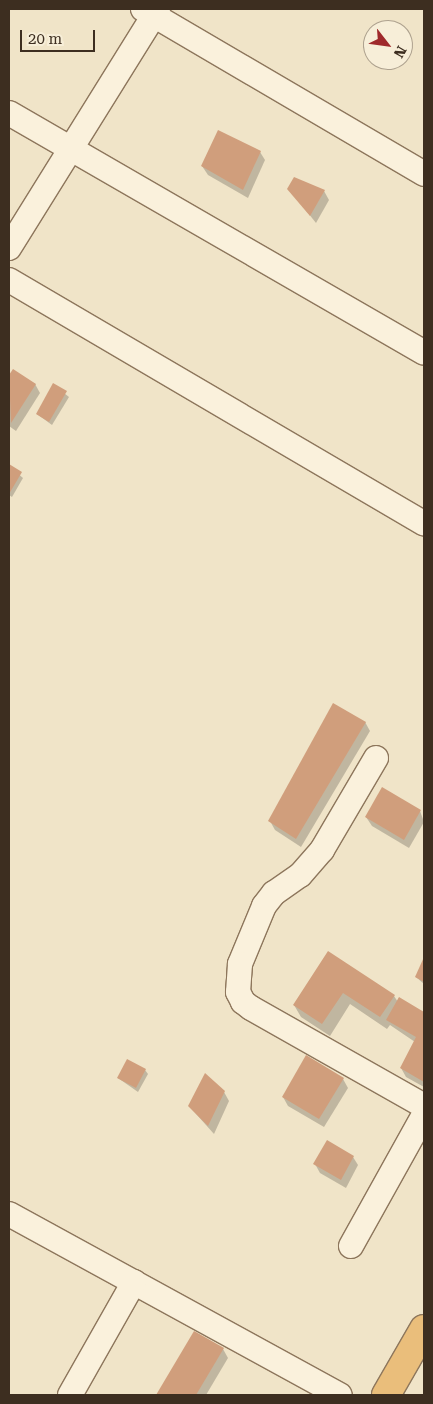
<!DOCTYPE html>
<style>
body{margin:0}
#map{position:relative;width:433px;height:1404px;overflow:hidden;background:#f0e4c8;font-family:"Roboto Serif",serif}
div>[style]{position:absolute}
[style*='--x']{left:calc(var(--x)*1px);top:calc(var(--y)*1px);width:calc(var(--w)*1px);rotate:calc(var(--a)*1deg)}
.shadow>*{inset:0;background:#0003}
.building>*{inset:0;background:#d09e7c}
.roads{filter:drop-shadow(1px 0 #8d765c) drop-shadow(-1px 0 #8d765c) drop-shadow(0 1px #8d765c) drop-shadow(0 -1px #8d765c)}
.minor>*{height:24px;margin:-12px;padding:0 12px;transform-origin:12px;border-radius:12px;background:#faf1dc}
.trunk>*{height:28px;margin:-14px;padding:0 14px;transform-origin:14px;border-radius:14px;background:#eabe7b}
span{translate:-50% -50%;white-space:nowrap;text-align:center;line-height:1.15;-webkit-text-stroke:5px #f7eed8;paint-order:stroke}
.frame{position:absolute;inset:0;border:10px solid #3d2e20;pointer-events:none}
.north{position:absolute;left:363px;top:20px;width:50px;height:50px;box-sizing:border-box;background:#f7eed8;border:1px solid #ada18e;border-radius:50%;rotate:120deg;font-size:14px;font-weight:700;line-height:20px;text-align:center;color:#3d2e20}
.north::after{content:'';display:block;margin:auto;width:18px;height:22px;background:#9f292b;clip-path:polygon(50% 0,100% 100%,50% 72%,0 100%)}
.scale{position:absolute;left:20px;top:30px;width:75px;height:22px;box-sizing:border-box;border:2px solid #3d2e20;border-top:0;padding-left:6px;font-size:15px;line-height:18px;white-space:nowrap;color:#3d2e20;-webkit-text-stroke:4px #f7eed8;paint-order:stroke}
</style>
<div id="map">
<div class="shadow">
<div style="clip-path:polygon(260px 152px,265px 160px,248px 198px,208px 175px,202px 166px)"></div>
<div style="clip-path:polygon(289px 189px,324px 191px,329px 200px,316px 223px)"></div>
<div style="clip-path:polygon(13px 370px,35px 384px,40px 393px,16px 431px,9px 426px,9px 377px)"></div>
<div style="clip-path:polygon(54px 385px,69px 397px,52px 425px,37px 414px)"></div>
<div style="clip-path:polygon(9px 466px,23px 478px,12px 497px,9px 495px)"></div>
<div style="clip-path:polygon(365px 722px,370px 731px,301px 847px,275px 830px,270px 821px)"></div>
<div style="clip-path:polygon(420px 811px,424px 822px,409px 848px,372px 826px,366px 817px)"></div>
<div style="clip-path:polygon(328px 953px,394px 996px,398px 1002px,400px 999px,424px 1013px,424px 1087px,406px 1077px,401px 1068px,415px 1042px,390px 1025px,387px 1029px,350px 1004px,330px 1036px,301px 1017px,294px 1005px)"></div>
<div style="clip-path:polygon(424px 960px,424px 984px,416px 977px)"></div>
<div style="clip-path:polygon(145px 1070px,148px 1074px,138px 1092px,118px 1078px)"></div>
<div style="clip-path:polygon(343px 1079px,348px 1088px,324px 1127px,288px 1106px,283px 1097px)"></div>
<div style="clip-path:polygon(224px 1092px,229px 1101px,214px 1134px,189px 1106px)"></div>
<div style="clip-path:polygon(353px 1157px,358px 1165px,346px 1188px,320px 1173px,315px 1164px)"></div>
<div style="clip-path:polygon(195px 1332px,223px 1349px,228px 1358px,206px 1395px,157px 1395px)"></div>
</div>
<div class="building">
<div style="clip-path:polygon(218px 130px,261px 151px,243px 190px,201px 166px)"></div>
<div style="clip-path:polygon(294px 177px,325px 190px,310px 216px,287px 189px)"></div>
<div style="clip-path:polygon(13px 369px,36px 384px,11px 423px,9px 375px)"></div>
<div style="clip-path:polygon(53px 383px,67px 391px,49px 422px,36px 414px)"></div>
<div style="clip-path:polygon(9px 464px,22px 472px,9px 494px)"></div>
<div style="clip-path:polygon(333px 703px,366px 722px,296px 839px,268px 821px)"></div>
<div style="clip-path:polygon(382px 787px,421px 810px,404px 840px,365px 817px)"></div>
<div style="clip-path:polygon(328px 951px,395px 995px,380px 1017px,343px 993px,322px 1024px,293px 1005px)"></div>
<div style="clip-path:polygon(424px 957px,424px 982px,415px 977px)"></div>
<div style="clip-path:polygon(399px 997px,424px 1012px,424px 1082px,400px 1068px,416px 1037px,386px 1020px)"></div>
<div style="clip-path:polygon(306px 1055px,344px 1078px,319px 1119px,282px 1097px)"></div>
<div style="clip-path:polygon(127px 1059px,146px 1069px,136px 1088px,117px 1078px)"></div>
<div style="clip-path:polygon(205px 1073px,225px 1091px,208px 1126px,188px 1106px)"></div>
<div style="clip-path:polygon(327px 1140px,354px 1156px,341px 1180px,313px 1164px)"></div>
<div style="clip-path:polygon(194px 1331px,224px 1348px,196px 1395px,156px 1395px)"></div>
</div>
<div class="roads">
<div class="minor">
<div style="--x:143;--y:9;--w:326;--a:30.4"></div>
<div style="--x:9;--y:113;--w:479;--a:30"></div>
<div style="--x:9;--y:248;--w:282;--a:-58.1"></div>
<div style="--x:9;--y:280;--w:481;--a:30.4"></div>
<div style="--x:376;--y:758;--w:107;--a:120.4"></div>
<div style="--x:322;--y:850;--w:33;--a:131"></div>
<div style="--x:300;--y:875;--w:32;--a:145"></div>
<div style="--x:274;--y:893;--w:16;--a:128"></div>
<div style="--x:264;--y:906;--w:63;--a:112.5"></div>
<div style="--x:240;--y:964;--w:28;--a:94"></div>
<div style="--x:238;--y:992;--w:11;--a:63"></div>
<div style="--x:243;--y:1002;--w:10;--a:37"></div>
<div style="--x:251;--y:1008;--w:199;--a:29.5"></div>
<div style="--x:9;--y:1214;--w:377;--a:28.7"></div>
<div style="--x:351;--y:1246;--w:150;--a:-60.9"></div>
<div style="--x:70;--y:1395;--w:130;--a:-60.5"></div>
</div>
<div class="trunk">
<div style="--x:386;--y:1395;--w:76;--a:-60.1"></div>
</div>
</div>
<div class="frame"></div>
<div class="north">N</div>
<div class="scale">20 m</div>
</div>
